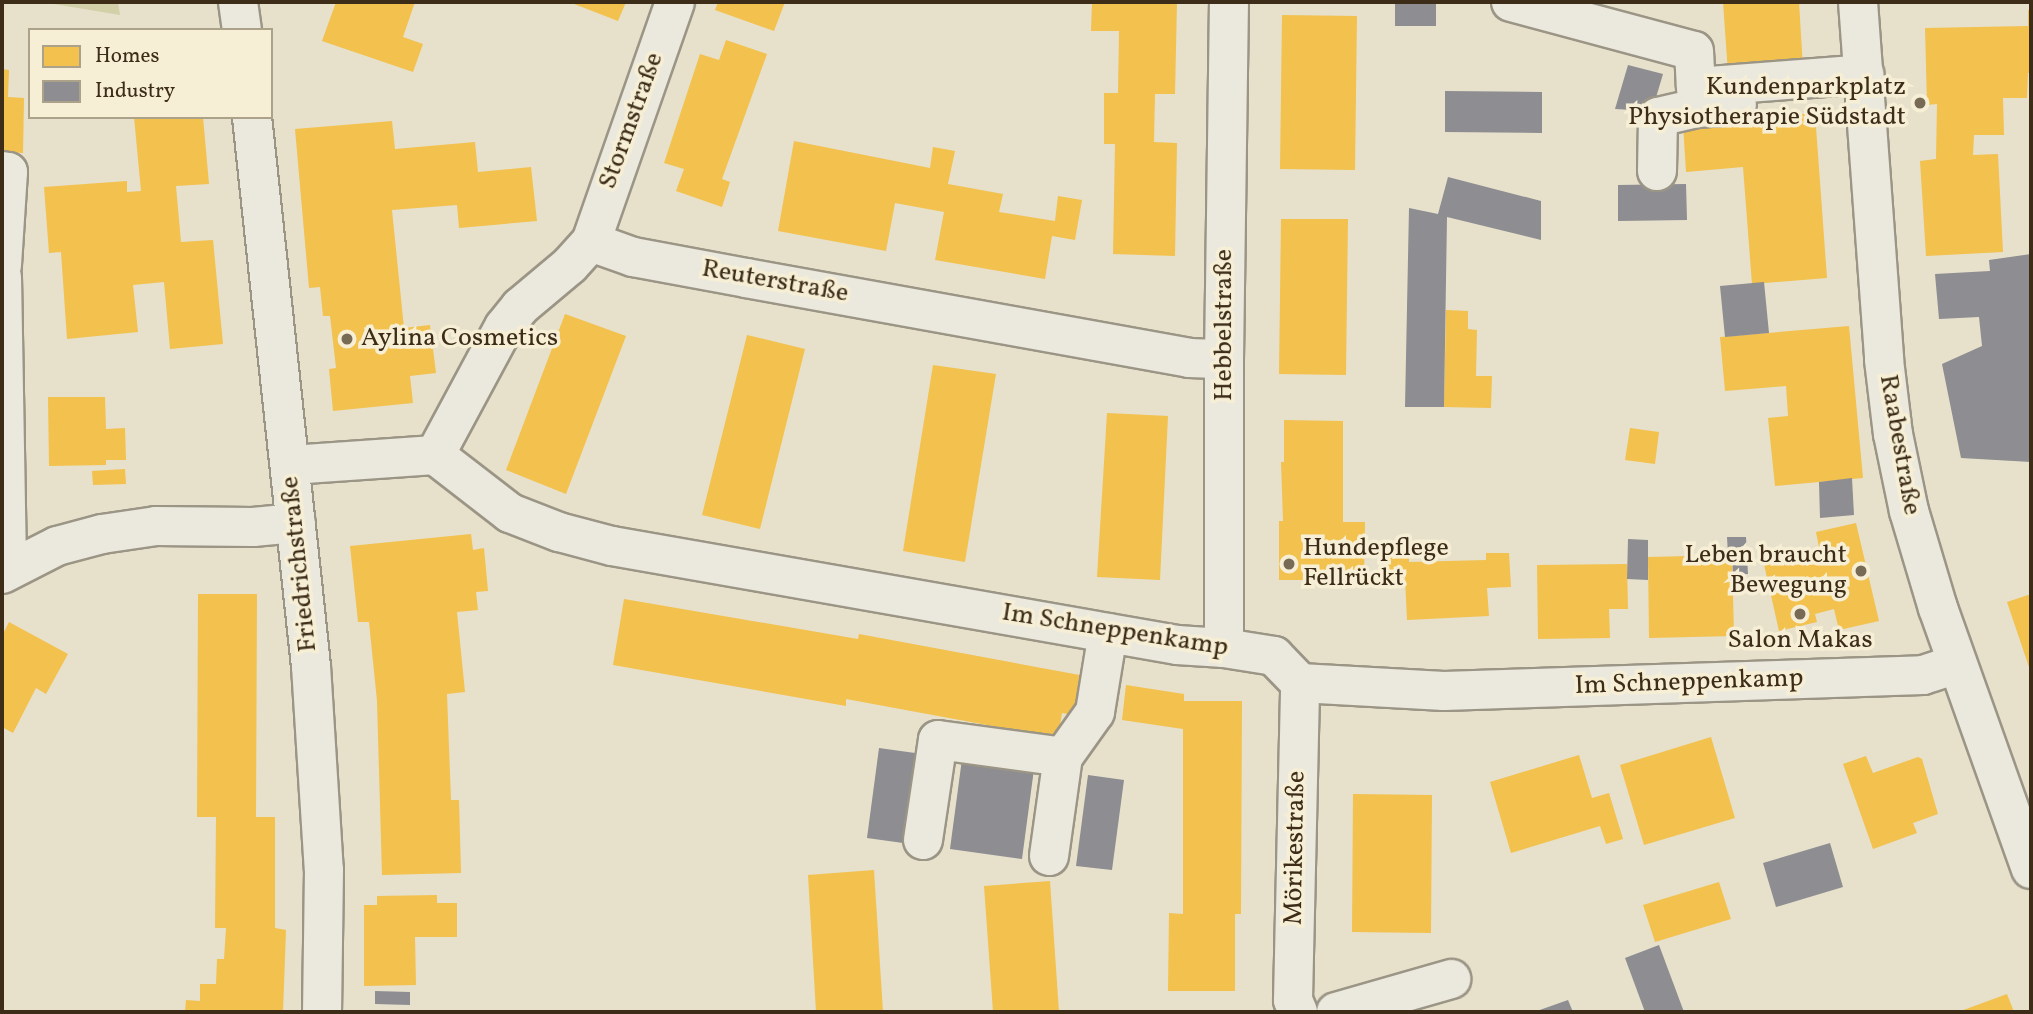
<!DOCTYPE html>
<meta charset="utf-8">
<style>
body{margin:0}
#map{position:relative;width:2033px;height:1014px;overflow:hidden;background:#e7e0ca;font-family:Vollkorn,serif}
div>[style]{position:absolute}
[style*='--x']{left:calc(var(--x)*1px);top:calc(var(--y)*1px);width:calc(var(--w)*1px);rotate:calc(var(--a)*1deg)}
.green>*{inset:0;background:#d2d0a9}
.homes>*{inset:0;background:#f2c14e}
.industry>*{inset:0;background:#8d8d92}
.roads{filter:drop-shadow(2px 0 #9b9586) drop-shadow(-2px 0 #9b9586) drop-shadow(0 2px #9b9586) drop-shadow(0 -2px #9b9586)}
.minor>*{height:38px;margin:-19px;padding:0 19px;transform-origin:19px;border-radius:19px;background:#ebe8dd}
.dots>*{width:19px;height:19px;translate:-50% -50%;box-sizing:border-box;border:4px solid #f7efd5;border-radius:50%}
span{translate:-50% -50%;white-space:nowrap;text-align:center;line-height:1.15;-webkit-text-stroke:7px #f7efd5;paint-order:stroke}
.poi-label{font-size:26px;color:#3c2c18}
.right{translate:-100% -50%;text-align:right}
.left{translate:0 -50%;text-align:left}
.street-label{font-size:26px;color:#3c2c18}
.frame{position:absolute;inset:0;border:4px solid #3c2c18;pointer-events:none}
.legend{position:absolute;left:28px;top:28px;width:245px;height:91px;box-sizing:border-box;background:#f7efd5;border:2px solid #aca189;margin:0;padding:9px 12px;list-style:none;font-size:21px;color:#3c2c18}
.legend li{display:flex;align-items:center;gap:14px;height:35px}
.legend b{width:35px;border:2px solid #aca189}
</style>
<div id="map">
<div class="green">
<div style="clip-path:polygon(42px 2px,118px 2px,120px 15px)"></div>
</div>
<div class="homes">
<div style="clip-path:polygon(336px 2px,415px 2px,403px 37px,423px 44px,413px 72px,322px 41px)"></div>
<div style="clip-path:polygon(569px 2px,626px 2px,618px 21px)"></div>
<div style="clip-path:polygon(718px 2px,785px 2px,774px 31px,715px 10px)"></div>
<div style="clip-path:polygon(1092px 2px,1177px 2px,1175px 94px,1155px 94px,1154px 142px,1177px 143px,1175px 256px,1113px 254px,1115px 144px,1104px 144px,1104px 93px,1118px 93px,1119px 31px,1091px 31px)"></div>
<div style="clip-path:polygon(1723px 2px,1799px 2px,1803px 68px,1728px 73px)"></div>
<div style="clip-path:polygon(2028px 10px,2031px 10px,2031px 73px,2028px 73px,2027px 98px,2003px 98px,2004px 135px,1974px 135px,1973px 155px,1998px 154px,2003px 252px,1926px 256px,1920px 161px,1936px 159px,1937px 104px,1927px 105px,1925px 28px,2028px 26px)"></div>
<div style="clip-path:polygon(1282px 15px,1357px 16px,1355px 170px,1280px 169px)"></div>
<div style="clip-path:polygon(726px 40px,767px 54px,722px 179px,730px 182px,722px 207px,676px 191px,684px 169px,664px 163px,700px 54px,719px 60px)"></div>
<div style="clip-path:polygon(2px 69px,9px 70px,8px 97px,24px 98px,23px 153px,2px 152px)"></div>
<div style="clip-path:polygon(1815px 113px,1827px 278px,1752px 284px,1743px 167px,1686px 172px,1683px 124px)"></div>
<div style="clip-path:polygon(134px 117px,203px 117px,209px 184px,176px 186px,181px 242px,213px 240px,223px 344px,170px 349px,164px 282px,133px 285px,138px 332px,67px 339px,61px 252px,49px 253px,44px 187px,127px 181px,127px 192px,141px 191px)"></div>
<div style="clip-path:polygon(392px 121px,395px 149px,475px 142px,478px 172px,531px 167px,537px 221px,459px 228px,457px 205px,392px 210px,404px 328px,430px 325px,436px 373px,410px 376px,413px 403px,333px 411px,329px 369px,336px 368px,330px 316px,323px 316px,320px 287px,309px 288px,295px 129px)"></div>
<div style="clip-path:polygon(794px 141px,930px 168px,933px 147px,955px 151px,948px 184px,1003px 194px,999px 212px,1055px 221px,1058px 196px,1082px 200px,1075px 240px,1052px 236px,1045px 279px,935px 260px,944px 212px,895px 203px,886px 251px,778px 231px)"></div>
<div style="clip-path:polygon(1281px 219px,1348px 219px,1346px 375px,1279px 374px)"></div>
<div style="clip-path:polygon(1446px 310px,1468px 311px,1468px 329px,1477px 330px,1476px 376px,1492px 376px,1491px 408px,1444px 407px)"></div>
<div style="clip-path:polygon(565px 314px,626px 336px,566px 494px,506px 470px)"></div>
<div style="clip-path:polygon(1849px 326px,1863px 478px,1775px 486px,1768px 418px,1788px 416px,1786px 386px,1725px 391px,1720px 337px)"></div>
<div style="clip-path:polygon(747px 335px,805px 349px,760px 529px,702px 515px)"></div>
<div style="clip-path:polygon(933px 365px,996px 374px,965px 562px,903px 551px)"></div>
<div style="clip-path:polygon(48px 397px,105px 397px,106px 429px,125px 428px,126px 460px,106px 460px,106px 465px,49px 466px)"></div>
<div style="clip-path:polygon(1107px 413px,1168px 416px,1160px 580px,1097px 577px)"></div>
<div style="clip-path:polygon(1284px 420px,1343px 421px,1343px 522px,1365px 522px,1364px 580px,1279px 580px,1279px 521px,1283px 521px,1281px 462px,1284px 462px)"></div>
<div style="clip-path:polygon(1630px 428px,1659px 432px,1655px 464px,1625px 460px)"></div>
<div style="clip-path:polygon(125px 469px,126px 484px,93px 485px,92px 471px)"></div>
<div style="clip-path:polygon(1856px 523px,1879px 621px,1839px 630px,1834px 609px,1815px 614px,1817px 622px,1779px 631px,1763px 560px,1819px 547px,1816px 532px)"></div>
<div style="clip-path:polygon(471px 534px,473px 550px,484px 548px,488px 591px,476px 592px,478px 610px,457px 612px,465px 692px,447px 694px,451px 800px,459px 800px,461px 873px,382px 875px,377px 701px,369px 622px,358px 622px,350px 546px)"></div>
<div style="clip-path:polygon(1409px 540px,1409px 562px,1486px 560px,1486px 553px,1509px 553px,1511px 587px,1487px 588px,1489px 616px,1407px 620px,1405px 578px,1387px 579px,1385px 541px)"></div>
<div style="clip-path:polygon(1732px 555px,1734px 636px,1649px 638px,1648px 557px)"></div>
<div style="clip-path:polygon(1627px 564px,1628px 609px,1609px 609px,1610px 638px,1538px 639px,1537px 565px)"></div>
<div style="clip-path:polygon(198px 594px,257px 594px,256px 817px,275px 817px,275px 928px,286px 930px,283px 1012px,185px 1012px,186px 1000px,200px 1001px,200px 984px,216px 984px,217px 959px,224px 959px,226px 928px,215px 928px,216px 817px,197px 817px)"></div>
<div style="clip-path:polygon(2031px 594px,2031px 673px,2007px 602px)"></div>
<div style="clip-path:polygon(624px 599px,858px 639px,859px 634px,1085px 676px,1078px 716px,1062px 713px,1058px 738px,846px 699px,846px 706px,613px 665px)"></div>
<div style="clip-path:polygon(9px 622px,68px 654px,46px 694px,36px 688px,13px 733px,2px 727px,2px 636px)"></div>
<div style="clip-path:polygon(1126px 685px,1184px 694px,1184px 701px,1242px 701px,1241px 914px,1235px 914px,1235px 991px,1168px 991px,1169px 913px,1183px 914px,1183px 729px,1122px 720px)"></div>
<div style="clip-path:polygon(1711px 737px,1735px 818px,1644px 845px,1620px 765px)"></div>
<div style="clip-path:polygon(1579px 755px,1592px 798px,1609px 793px,1623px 839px,1606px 844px,1600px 826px,1511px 853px,1490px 782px)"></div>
<div style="clip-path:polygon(1866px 756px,1873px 773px,1918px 757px,1922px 759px,1938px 814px,1913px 823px,1917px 833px,1873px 849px,1843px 764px)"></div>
<div style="clip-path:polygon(1353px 794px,1432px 795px,1431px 933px,1352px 932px)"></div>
<div style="clip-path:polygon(874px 870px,883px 1012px,816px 1012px,808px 875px)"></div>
<div style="clip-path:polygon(1050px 881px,1059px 1012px,993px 1012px,984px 886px)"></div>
<div style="clip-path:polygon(1719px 882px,1731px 919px,1655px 942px,1643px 905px)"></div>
<div style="clip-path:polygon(437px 895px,437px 903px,457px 903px,457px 937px,415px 937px,416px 985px,364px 986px,364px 905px,377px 905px,377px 896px)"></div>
<div style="clip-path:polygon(2007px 994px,2014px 1012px,1958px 1012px)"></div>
</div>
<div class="industry">
<div style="clip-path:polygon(1395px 2px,1436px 2px,1436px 26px,1395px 26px)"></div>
<div style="clip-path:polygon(1628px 65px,1663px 74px,1652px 111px,1615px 109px)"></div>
<div style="clip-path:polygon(1445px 91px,1542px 92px,1542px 133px,1445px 132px)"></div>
<div style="clip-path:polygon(1448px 177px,1541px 201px,1541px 240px,1447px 217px,1444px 407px,1405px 407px,1409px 208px,1438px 214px)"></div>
<div style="clip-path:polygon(1686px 184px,1687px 220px,1618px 221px,1618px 185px)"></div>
<div style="clip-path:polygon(2031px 254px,2031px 462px,1961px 458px,1942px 364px,1982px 346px,1979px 317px,1939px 319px,1935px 274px,1990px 271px,1989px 260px)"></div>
<div style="clip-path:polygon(1764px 282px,1769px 333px,1725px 337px,1720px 286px)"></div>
<div style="clip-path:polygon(1852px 478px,1854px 515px,1820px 518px,1819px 482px)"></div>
<div style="clip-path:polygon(1727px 537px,1746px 537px,1748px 574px,1733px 575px,1732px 555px,1728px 555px)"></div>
<div style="clip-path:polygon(1628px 539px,1648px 540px,1648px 580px,1627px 579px)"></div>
<div style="clip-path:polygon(879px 748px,915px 753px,903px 843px,867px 838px)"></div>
<div style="clip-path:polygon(962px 759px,1034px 769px,1022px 859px,950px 849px)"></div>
<div style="clip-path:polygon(1088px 775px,1124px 780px,1112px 870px,1076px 866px)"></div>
<div style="clip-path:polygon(1830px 843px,1843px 887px,1776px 907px,1763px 863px)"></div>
<div style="clip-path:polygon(1659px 945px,1684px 1012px,1645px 1012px,1625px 958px)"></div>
<div style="clip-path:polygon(375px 991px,410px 992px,410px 1005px,375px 1004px)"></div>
<div style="clip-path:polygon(1568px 1000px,1573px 1012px,1534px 1012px)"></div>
</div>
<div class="roads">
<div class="minor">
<div style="--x:238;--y:2;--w:28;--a:82"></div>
<div style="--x:1511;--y:2;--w:189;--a:15"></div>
<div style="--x:1694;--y:51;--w:36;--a:87"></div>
<div style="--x:1696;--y:87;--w:169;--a:-4.4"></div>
<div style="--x:1858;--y:2;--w:359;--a:85.8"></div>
<div style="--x:1884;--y:360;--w:75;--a:83.1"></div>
<div style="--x:1893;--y:434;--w:79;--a:78.3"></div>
<div style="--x:1909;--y:511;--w:101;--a:73.4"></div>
<div style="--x:1938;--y:608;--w:277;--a:70.4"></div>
<div style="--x:252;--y:117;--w:552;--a:83.87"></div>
<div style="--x:311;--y:666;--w:204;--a:86.4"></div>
<div style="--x:324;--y:870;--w:142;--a:90.8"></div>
<div style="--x:2;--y:171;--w:6;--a:9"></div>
<div style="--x:8;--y:172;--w:94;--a:93.7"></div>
<div style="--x:1657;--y:171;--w:54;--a:-88.9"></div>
<div style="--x:1658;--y:117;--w:40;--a:-13"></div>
<div style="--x:1697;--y:108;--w:40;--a:-4.3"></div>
<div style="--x:591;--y:242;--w:254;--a:-70.7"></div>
<div style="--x:2;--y:277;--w:293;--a:89"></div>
<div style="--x:435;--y:455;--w:145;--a:-61.7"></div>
<div style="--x:504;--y:327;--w:26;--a:-51"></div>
<div style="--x:520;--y:307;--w:65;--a:-40"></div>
<div style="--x:570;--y:265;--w:31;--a:-48"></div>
<div style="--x:591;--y:242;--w:45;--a:19.7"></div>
<div style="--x:633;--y:257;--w:115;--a:10.5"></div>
<div style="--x:746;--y:278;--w:450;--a:10.2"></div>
<div style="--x:1189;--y:358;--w:35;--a:2"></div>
<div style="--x:291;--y:465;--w:144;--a:-4"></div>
<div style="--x:435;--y:455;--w:95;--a:37.7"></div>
<div style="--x:510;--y:513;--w:53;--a:21.2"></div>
<div style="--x:559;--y:532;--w:55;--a:14.8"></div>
<div style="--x:612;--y:546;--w:574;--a:9.94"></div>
<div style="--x:1177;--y:645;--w:47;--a:3.7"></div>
<div style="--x:1224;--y:648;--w:51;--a:9.1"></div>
<div style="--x:1274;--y:656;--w:37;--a:46"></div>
<div style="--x:1300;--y:683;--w:144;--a:3.2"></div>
<div style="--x:1444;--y:691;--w:479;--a:-1.9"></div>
<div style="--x:1923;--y:675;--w:35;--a:-18"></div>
<div style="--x:2;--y:574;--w:62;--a:-27"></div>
<div style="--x:57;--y:546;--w:47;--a:-14.9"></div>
<div style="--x:102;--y:534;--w:55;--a:-8.4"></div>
<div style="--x:156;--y:526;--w:97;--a:0.6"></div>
<div style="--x:253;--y:527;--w:43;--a:-5.3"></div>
<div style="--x:1224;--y:648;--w:289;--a:-90"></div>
<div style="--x:1224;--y:359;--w:357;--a:-89.2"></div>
<div style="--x:923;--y:840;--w:101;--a:-81.5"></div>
<div style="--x:938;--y:740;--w:126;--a:7.7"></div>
<div style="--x:1049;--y:856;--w:100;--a:-82"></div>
<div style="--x:1063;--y:757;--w:55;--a:-54.6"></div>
<div style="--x:1095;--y:712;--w:80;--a:-80.7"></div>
<div style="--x:1298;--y:1012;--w:13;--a:-113"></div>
<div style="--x:1293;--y:1000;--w:317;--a:-88.7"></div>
<div style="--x:1336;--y:1012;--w:120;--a:-16"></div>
</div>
</div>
<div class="dots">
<div style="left:1920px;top:103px;background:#786b56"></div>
<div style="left:347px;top:339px;background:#786b56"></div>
<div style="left:1289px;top:564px;background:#786b56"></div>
<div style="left:1861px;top:571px;background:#786b56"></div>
<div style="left:1800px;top:614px;background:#786b56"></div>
</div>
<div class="poi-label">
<span class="right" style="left:1906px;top:103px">Kundenparkplatz<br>Physiotherapie Südstadt</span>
<span class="left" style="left:361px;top:339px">Aylina Cosmetics</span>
<span class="left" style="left:1303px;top:564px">Hundepflege<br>Fellrückt</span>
<span class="right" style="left:1847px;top:571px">Leben braucht<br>Bewegung</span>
<span style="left:1800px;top:641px">Salon Makas</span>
</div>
<div class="street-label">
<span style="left:632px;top:121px;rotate:-70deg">Stormstraße</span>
<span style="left:775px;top:282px;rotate:10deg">Reuterstraße</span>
<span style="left:1225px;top:325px;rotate:-90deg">Hebbelstraße</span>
<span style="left:1899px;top:445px;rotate:80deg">Raabestraße</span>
<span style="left:300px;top:564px;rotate:-96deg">Friedrichstraße</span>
<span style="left:1115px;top:631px;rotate:9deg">Im Schneppenkamp</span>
<span style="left:1689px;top:683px;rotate:-2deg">Im Schneppenkamp</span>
<span style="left:1296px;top:848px;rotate:-89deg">Mörikestraße</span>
</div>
<div class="frame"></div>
<ul class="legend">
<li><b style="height:19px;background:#f2c14e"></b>Homes</li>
<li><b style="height:19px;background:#8d8d92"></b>Industry</li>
</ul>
</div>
